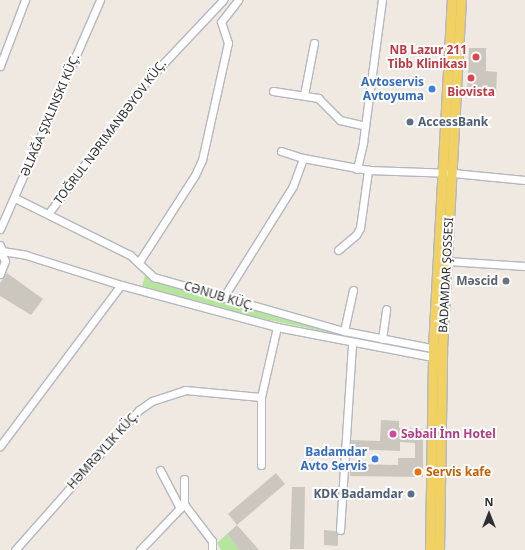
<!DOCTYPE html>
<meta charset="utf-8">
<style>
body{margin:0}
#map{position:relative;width:525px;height:550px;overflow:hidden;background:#efe9e1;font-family:"Noto Sans",sans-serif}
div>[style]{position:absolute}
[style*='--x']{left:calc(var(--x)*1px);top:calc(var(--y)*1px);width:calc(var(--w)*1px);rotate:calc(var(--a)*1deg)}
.green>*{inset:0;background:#b6e59e}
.building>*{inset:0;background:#cbc7bf}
.roads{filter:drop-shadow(1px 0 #b4b7c1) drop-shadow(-1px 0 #b4b7c1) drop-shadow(0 1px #b4b7c1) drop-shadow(0 -1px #b4b7c1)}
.minor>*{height:7px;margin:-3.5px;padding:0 3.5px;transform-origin:3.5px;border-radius:3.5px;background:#fff}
.major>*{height:9px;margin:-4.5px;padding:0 4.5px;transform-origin:4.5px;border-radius:4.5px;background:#f2d163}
.dots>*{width:11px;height:11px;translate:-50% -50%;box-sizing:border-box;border:2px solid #fff;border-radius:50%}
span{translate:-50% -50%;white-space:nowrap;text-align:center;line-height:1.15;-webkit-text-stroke:4px #fff;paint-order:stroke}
.health-label{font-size:12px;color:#be3a42;font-weight:700}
.right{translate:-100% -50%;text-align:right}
.shop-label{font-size:12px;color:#366cbe;font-weight:700}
.street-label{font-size:12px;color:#2e2e2e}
.service-label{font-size:12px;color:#4e5e75;font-weight:700}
.left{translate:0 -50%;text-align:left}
.worship-label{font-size:12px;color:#5b616d;font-weight:700}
.hotel-label{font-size:12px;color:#b23c85;font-weight:700}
.food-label{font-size:12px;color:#c56008;font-weight:700}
.north{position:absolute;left:469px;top:494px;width:40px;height:40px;-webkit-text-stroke:3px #fff;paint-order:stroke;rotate:0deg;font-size:11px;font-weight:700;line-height:16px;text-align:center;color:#2e2e2e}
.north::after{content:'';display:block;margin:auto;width:14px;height:18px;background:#2e2e2e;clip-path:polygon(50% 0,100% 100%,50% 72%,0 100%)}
</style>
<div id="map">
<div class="green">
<div style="clip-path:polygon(145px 276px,156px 282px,280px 318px,362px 338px,417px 348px,417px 351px,250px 316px,142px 286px)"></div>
<div style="clip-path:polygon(227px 534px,240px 550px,221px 550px,217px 543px)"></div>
</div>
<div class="building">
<div style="clip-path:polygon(469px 48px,486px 48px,486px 71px,497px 72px,496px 94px,467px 92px)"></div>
<div style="clip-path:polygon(7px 273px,43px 299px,31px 315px,0 296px,0 283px)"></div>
<div style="clip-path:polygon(381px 420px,399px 421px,399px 428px,423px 429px,423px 477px,350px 476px,350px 464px,398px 465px,398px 458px,415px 458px,415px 443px,400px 442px,400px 451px,351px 449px,351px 440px,380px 441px)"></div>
<div style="clip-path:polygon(276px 473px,285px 484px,237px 525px,228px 514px)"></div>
<div style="clip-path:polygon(292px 487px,305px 487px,304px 549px,290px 549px)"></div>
<div style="clip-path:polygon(237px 525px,259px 550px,240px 550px,227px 534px)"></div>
<div style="clip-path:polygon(324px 530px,335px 531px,338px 534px,338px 546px,324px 545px)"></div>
</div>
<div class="roads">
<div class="minor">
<div style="--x:0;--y:66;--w:71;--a:-69.3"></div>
<div style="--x:273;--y:91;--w:46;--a:8.8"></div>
<div style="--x:318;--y:98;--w:31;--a:45"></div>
<div style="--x:340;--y:120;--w:26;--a:13"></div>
<div style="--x:304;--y:95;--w:53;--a:-79.1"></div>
<div style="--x:281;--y:151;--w:23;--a:18"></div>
<div style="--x:303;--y:158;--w:66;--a:10.5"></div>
<div style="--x:368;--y:170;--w:85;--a:2"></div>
<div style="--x:453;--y:173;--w:72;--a:5.6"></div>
<div style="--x:357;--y:169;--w:28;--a:-77"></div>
<div style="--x:363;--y:142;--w:143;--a:-82.4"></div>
<div style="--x:15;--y:198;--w:128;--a:26.4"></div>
<div style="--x:130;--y:255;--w:33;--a:43"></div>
<div style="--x:154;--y:277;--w:198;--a:15.9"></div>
<div style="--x:344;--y:331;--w:95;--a:11"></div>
<div style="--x:48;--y:214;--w:160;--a:-53.6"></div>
<div style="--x:143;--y:85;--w:117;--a:-46.7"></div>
<div style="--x:0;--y:229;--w:250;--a:-66.4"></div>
<div style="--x:0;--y:245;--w:6;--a:72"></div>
<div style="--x:2;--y:251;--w:24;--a:9"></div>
<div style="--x:26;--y:255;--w:100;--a:17.5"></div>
<div style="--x:121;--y:285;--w:162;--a:15.1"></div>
<div style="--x:277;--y:327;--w:164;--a:10.9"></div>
<div style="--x:338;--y:250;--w:23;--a:-40"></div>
<div style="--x:356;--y:235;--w:8;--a:-60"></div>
<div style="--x:360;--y:228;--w:59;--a:-82.1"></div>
<div style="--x:0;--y:251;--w:11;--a:63"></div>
<div style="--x:5;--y:261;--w:14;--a:111"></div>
<div style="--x:447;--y:261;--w:78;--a:3.7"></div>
<div style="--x:139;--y:262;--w:103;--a:-57.2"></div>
<div style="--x:195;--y:175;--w:17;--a:-65"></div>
<div style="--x:202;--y:160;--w:120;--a:-77.5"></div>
<div style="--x:228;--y:43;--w:22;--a:-108"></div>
<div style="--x:221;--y:22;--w:28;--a:-52"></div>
<div style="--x:223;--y:298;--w:132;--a:-58"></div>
<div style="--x:293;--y:186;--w:30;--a:-70"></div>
<div style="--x:344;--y:331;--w:42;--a:-77.6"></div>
<div style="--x:382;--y:339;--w:30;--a:-82"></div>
<div style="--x:0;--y:446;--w:201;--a:-53.1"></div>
<div style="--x:261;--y:465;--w:68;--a:-90"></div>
<div style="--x:261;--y:397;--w:72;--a:-77.1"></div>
<div style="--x:160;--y:470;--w:43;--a:62.2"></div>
<div style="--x:184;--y:479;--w:25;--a:90"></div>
<div style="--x:184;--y:504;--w:46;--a:52.9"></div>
<div style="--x:212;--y:541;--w:9;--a:90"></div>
<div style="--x:340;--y:530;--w:187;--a:-86.3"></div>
<div style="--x:15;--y:550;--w:187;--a:-48.5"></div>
<div style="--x:139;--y:410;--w:16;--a:-35"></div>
<div style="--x:152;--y:401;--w:35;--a:-18"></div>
<div style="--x:185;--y:390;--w:76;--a:5.3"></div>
<div style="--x:140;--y:550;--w:64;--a:-46.3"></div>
</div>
<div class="major">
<div style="--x:430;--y:550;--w:202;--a:-89.1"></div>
<div style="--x:433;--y:348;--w:349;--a:-86.9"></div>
<div style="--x:439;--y:550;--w:201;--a:-89.1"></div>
<div style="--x:442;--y:349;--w:350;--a:-86.9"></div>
</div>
</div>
<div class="dots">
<div style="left:476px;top:57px;background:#e0444e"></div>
<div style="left:471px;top:78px;background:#e0444e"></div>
<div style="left:432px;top:89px;background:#3f7fe0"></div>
<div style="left:410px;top:122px;background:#5c6f8a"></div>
<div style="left:506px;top:281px;background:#6b7280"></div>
<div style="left:393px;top:434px;background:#d1479c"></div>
<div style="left:375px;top:459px;background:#3f7fe0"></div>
<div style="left:418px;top:472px;background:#e8710a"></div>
<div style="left:411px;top:494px;background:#5c6f8a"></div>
</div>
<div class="health-label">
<span class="right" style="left:467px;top:57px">NB Lazur 211<br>Tibb Klinikası</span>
<span style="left:471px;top:92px">Biovista</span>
</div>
<div class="shop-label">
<span class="right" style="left:424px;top:89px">Avtoservis<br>Avtoyuma</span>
<span class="right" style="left:367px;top:459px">Badamdar<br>Avto Servis</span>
</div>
<div class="street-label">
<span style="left:50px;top:115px;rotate:-67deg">ƏLIAĞA ŞIXLINSKI KÜÇ.</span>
<span style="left:110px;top:132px;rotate:-53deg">TOĞRUL NƏRIMANBƏYOV KÜÇ.</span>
<span style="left:446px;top:275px;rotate:-87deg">BADAMDAR ŞOSSESI</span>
<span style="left:219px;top:296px;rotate:17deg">CƏNUB KÜÇ.</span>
<span style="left:103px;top:450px;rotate:-48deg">HƏMRƏYLIK KÜÇ.</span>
</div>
<div class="service-label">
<span class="left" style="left:418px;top:122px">AccessBank</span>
<span class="right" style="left:403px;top:494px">KDK Badamdar</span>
</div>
<div class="worship-label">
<span class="right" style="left:498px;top:281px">Məscid</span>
</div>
<div class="hotel-label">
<span class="left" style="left:401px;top:434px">Səbail İnn Hotel</span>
</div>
<div class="food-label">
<span class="left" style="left:426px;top:472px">Servis kafe</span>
</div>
<div class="north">N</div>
</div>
